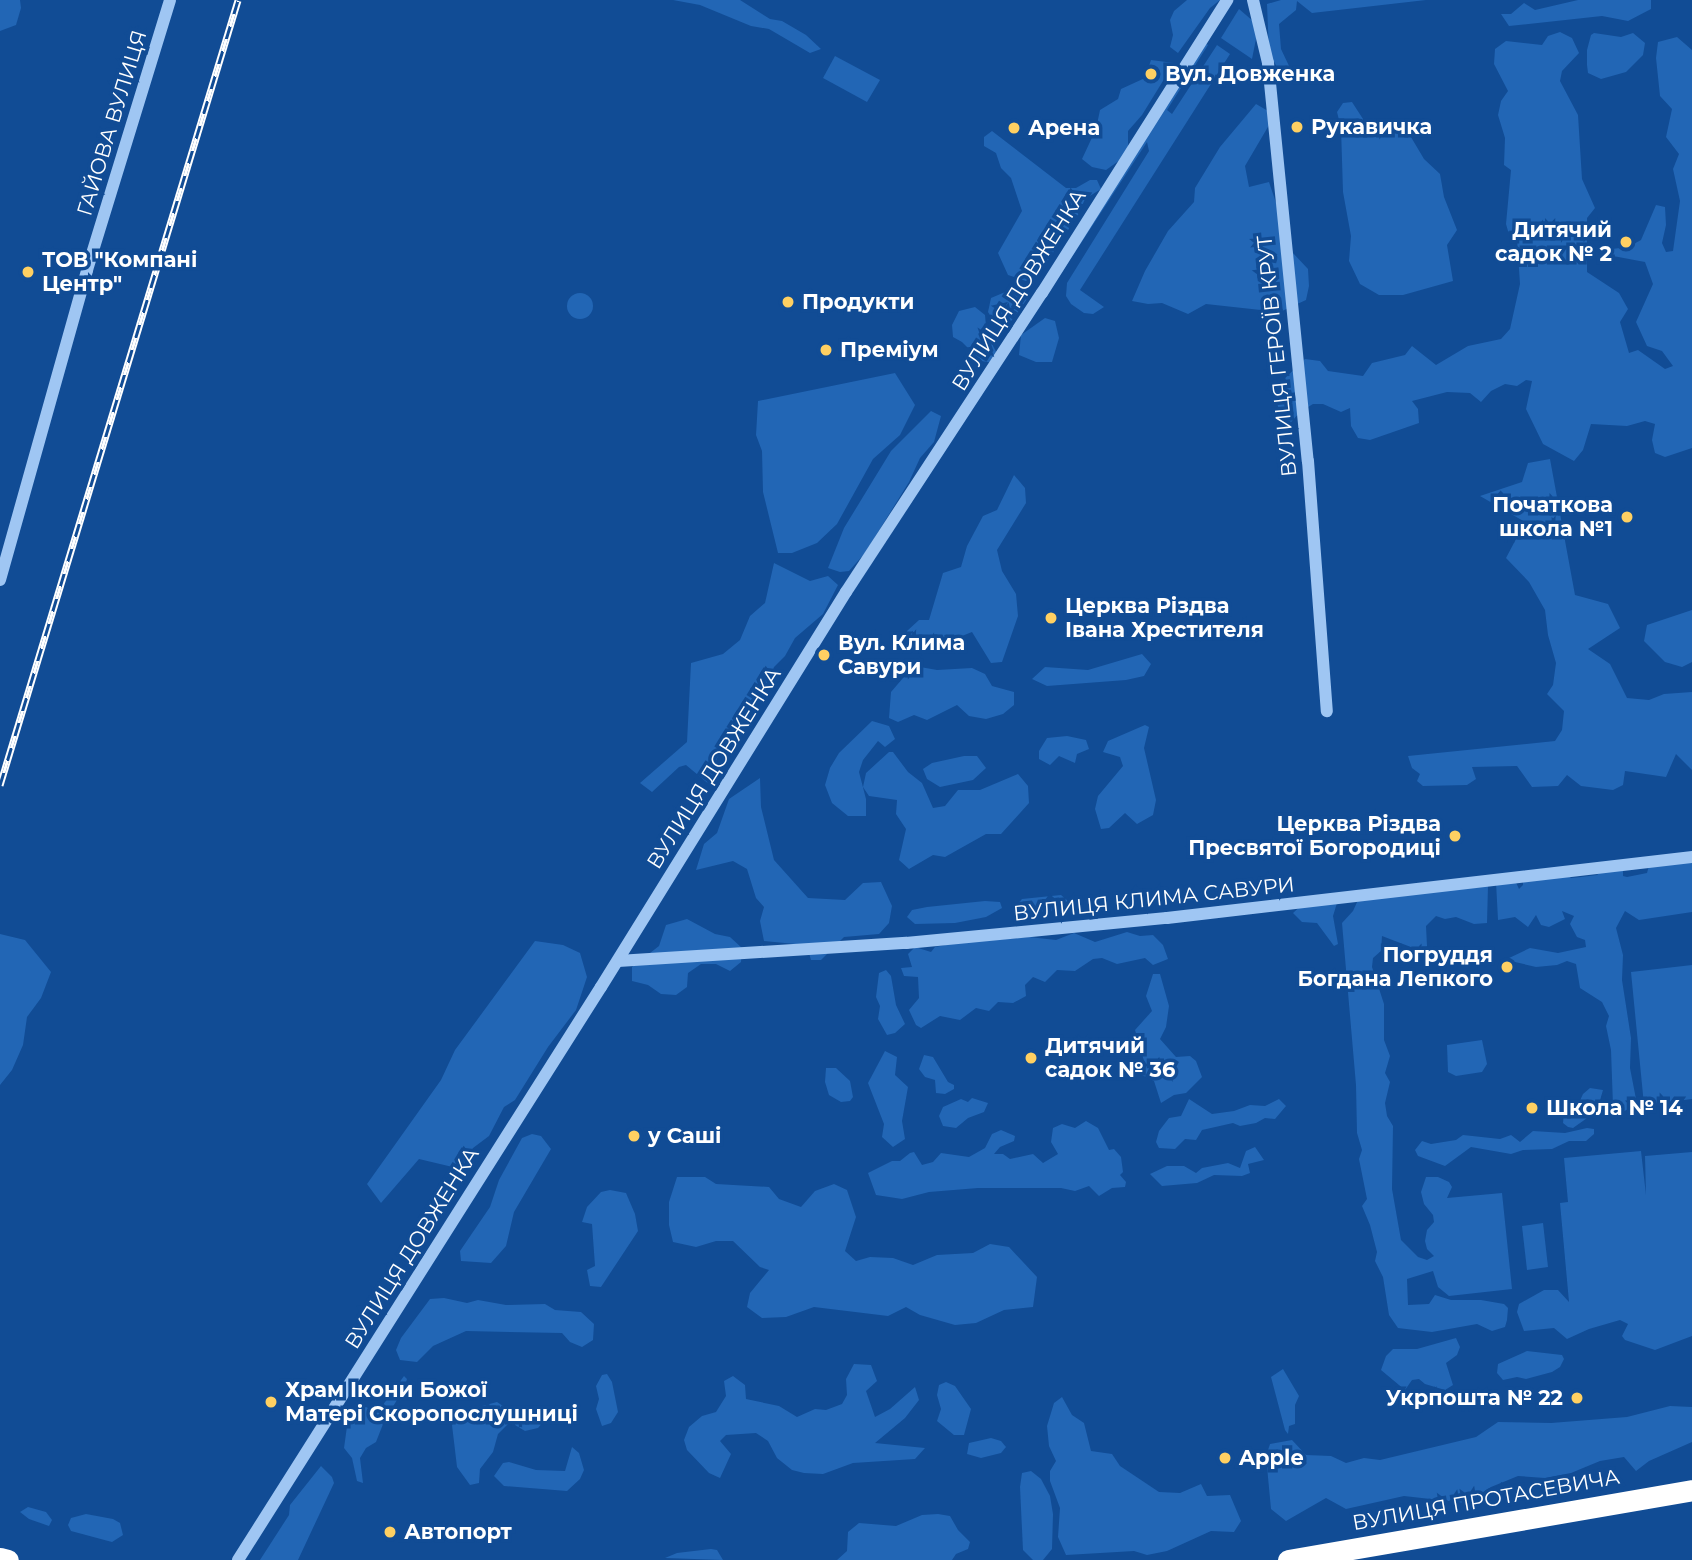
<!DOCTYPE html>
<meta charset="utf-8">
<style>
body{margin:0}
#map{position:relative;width:1692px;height:1560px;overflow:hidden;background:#114c95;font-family:Montserrat,sans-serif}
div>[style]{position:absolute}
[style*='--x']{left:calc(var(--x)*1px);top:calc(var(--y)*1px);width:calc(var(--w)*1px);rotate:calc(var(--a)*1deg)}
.green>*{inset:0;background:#2266b5}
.round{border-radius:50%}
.minor>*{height:12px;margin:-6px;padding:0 6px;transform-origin:6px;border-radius:6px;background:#9fc6f3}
.highway>*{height:21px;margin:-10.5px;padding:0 10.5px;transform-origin:10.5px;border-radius:10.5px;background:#fff}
.rail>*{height:7px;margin-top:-3.5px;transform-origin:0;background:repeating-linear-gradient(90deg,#114c95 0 13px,#fff 0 26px);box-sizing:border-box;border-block:2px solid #fff}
.dots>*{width:19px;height:19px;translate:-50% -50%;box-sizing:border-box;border:4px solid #114c95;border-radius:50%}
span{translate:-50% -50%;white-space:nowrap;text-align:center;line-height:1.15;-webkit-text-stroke:7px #114c95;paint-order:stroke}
.poi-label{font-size:21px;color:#fff;font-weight:700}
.left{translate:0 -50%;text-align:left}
.right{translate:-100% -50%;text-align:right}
.street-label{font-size:21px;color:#fff}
</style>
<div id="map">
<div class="green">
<div style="clip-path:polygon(0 0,20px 0,21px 8px,16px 25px,0 31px)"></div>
<div style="clip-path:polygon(673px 0,740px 0,770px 19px,782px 21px,806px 35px,821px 49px,810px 53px,769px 29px,751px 26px,700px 5px)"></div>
<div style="clip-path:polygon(1187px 0,1220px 0,1210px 8px,1178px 53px,1170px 47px,1173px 35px,1170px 20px,1174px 11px)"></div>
<div style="clip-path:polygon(1281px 0,1426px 0,1312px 13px,1297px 1px,1296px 10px,1279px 24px,1281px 49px,1290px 68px,1285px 70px,1278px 69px,1269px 53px,1267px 4px)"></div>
<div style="clip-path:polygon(1578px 0,1651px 0,1651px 9px,1628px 21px,1602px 16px,1509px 26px,1501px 14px,1511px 14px,1524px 3px,1535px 10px)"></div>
<div style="clip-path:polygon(1239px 9px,1253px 21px,1257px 34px,1252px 59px,1221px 38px)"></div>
<div style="clip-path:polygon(1560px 32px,1572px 38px,1579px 53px,1562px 71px,1560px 81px,1578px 115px,1582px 179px,1595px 208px,1587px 218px,1587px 272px,1619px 293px,1628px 309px,1620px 322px,1629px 353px,1638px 350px,1665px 369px,1673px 366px,1662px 351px,1647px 346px,1636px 322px,1653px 284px,1645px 262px,1613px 256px,1612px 249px,1628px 247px,1641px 240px,1656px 205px,1665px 207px,1666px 225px,1662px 243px,1666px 252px,1673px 251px,1680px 201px,1673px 169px,1679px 154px,1666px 137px,1672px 109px,1660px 96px,1656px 58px,1658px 42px,1677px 37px,1692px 50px,1692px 448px,1665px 457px,1655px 453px,1652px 440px,1655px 424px,1645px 421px,1627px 426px,1591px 424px,1583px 450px,1574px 461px,1543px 444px,1526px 409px,1532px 381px,1526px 380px,1517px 386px,1505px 384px,1491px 391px,1481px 402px,1470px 393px,1447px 392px,1412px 401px,1418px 409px,1419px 423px,1370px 440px,1358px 438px,1351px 426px,1350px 408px,1341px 412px,1323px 404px,1313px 404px,1300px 412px,1285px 429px,1277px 403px,1283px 380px,1305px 359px,1320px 361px,1328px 371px,1363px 376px,1372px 363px,1405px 355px,1412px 346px,1436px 365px,1468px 346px,1501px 339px,1510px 329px,1520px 284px,1517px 238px,1508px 231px,1506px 224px,1511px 170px,1504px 165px,1505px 138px,1498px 115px,1501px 101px,1508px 91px,1494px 64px,1495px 49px,1506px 41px,1542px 45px,1548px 36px)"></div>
<div style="clip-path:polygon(1594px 33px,1621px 37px,1633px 33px,1645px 43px,1643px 55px,1626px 72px,1601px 79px,1588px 73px,1587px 65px,1587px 50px,1591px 35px)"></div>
<div style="clip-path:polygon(1204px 42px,1208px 45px,1167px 110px,1172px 114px,1217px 45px,1230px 54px,1080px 290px,1104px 307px,1093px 314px,1084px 313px,1071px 304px,1066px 296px,1067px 283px,1149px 151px,1147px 142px,1053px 286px)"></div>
<div style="clip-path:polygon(835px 56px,880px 80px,867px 102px,823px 78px)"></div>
<div style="clip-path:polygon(1151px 60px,1174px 63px,1142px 115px,1128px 131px,1128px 148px,1120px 160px,1106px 170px,1092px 167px,1082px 159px,1096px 129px,1100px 110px,1118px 99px,1121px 89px,1145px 78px)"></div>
<div style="clip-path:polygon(1352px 102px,1363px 119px,1367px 135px,1392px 124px,1408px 132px,1424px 159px,1440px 174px,1444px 197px,1457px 230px,1447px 245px,1453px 281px,1403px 295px,1379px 295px,1360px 284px,1349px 261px,1351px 236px,1343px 192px,1341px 128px,1337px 112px,1343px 103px)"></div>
<div style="clip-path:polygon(1256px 104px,1275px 115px,1245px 166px,1249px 187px,1269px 182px,1293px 253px,1308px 269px,1309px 286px,1306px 300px,1280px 312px,1206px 304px,1188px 314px,1162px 303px,1148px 304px,1132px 301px,1145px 271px,1168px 231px,1194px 202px,1195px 188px,1220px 147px)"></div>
<div style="clip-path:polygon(992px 131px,1066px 188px,1076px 188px,1090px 180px,1097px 180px,1101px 189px,1085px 199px,1078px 215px,1041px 271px,1026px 281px,1008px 275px,998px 253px,1022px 211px,1011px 178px,1001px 168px,996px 153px,984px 146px,984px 137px)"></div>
<div style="clip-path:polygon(1010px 290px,1023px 290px,1027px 299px,1007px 327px,995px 323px,988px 312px,991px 298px)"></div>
<div class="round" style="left:567px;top:293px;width:26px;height:26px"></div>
<div style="clip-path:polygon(975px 307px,985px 315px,986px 326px,993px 334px,993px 346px,998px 355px,994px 363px,981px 361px,962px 342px,953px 337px,952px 325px,959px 311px)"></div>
<div style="clip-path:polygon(1045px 318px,1055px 321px,1059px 338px,1052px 362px,1036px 362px,1019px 355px,1021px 335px)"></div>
<div style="clip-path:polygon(895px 373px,915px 405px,900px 435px,873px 459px,837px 524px,817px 543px,792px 553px,778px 553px,763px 492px,762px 451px,756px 435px,758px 401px)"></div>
<div style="clip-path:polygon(931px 411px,941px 416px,934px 442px,920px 458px,909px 482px,865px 553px,849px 571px,840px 572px,828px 568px,844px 528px,891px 451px)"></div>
<div style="clip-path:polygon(1550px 459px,1575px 595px,1608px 604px,1620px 628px,1588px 649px,1610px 664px,1627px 698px,1649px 700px,1664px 694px,1692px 692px,1692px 770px,1676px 754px,1666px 777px,1625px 771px,1623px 785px,1613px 790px,1581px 786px,1567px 775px,1558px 786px,1532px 787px,1517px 766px,1472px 767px,1476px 779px,1467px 785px,1423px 786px,1417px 781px,1420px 774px,1412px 768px,1408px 756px,1555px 741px,1562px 730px,1564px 711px,1547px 694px,1553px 685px,1556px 663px,1548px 635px,1545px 610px,1529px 582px,1506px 558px,1525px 522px,1480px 496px,1522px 482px,1528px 463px)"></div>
<div style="clip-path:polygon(1014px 475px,1025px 488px,1026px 503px,997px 550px,1002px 571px,1016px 594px,1018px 616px,1002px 662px,991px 663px,972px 632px,947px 642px,905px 645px,907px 631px,919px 620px,929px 620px,943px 573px,961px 567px,967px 546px,983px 516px,997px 510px)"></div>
<div style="clip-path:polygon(774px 563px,810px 581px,828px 576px,838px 585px,823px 614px,795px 638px,785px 656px,774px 667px,764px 695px,717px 758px,717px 774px,710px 785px,686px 765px,679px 767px,652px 792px,640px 783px,687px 742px,691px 663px,723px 654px,740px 640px,750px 616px,765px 603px)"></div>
<div style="clip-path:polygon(1692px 610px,1692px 662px,1682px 667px,1665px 662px,1644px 641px,1647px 625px)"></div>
<div style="clip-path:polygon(1142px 654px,1151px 664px,1144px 676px,1126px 680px,1047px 686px,1032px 679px,1045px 667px,1088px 670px)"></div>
<div style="clip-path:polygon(920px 667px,937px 670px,972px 668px,985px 674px,992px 686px,1014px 692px,1014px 705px,1003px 714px,986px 719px,969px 716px,957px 705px,927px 720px,914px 715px,898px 722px,889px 718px,891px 692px,903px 678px)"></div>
<div style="clip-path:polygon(872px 721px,889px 726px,895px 739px,885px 747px,878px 741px,863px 760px,859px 772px,866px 799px,866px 816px,848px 816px,832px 803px,825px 785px,830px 768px,839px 753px)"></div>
<div style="clip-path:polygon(1145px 725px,1149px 727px,1144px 748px,1156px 800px,1153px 815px,1137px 824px,1125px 813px,1109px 828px,1101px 829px,1095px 809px,1098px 796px,1123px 766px,1120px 757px,1103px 752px,1108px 741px)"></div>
<div style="clip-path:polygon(1067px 736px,1086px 740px,1089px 749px,1077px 754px,1075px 763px,1059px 756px,1050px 765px,1039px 759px,1039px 751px,1047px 738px)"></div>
<div style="clip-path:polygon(889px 752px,893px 752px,908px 772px,922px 783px,933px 808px,945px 806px,958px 790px,980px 790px,1018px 774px,1028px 786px,1029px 803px,1001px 834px,986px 834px,945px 857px,933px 855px,909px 869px,899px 860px,906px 829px,896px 814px,897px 800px,869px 796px,863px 787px,866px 773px)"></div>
<div style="clip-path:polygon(964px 756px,977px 756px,986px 768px,973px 780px,940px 787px,927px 779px,923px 769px,932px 763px)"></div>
<div style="clip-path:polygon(760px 778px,761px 807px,774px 860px,808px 898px,845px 900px,863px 883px,881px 882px,892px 906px,889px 923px,879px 934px,844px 937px,821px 960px,811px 960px,808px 950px,795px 944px,764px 941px,760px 921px,764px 907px,756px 898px,747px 869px,733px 861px,696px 870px,704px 844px,717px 833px,729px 799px)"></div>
<div style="clip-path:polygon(1692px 856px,1692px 912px,1639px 920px,1625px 911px,1616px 928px,1623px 955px,1622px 980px,1631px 1038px,1630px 1068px,1636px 1099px,1632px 1107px,1617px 1115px,1613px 1106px,1611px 1050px,1606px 1026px,1609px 1016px,1602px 1002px,1580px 988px,1576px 964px,1567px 961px,1557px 965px,1536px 967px,1515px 962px,1506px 966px,1507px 959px,1530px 948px,1558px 953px,1586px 947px,1585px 940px,1577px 937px,1570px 924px,1574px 916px,1562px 911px,1565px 919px,1549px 927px,1541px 925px,1536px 915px,1528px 927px,1515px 917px,1498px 920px,1496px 882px,1514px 878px,1519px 889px,1523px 885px,1523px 873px,1563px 872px,1571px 878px,1581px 877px,1597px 875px,1607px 867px,1623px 869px,1623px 876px,1627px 877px,1647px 873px,1650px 862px)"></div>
<div style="clip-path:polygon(1488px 886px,1487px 923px,1474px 924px,1456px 917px,1445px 919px,1436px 916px,1426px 926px,1427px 946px,1424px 952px,1382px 936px,1381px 951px,1373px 958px,1372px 967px,1384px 1004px,1384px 1040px,1390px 1056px,1385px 1073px,1390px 1082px,1385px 1103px,1387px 1116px,1393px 1126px,1392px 1189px,1401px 1240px,1418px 1257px,1427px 1260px,1434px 1256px,1427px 1249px,1425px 1241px,1427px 1230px,1434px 1222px,1433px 1215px,1424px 1204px,1421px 1192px,1426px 1177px,1438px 1177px,1449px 1182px,1452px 1187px,1447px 1198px,1502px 1193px,1512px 1289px,1449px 1296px,1438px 1287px,1433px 1271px,1407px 1279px,1408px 1305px,1429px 1304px,1435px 1295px,1451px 1300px,1481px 1300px,1504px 1304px,1508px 1308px,1507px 1320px,1505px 1327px,1492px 1331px,1477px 1324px,1432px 1332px,1398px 1328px,1389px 1315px,1383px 1277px,1375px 1261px,1377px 1252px,1370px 1225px,1362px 1206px,1367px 1199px,1359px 1159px,1362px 1150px,1357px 1133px,1356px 1085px,1342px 923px,1353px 911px,1358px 900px)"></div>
<div style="clip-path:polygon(1061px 895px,1068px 901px,1054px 911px,1027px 912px,1014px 908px,1022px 899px)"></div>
<div style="clip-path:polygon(985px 901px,1000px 902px,1002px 908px,986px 917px,955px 923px,915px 924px,907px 917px,912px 910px,927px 907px)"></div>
<div style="clip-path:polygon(1305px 902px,1337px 903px,1333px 916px,1338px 944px,1334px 946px,1317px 923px,1302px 922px,1293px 913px)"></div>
<div style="clip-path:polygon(687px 919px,715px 934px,730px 937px,742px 948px,741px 962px,730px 971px,716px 964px,701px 964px,688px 973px,687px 987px,676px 995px,661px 994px,648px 985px,632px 981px,632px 967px,659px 946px,666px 925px)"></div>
<div style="clip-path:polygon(1127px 932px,1140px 936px,1153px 935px,1163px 945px,1168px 959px,1153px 965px,1145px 958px,1117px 964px,1102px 958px,1093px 959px,1075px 971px,1057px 970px,1045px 982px,1033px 977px,1025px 985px,1026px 996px,1013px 1003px,998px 1002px,989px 1011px,976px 1008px,960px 1020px,940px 1016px,921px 1028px,916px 1025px,909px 1010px,919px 998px,918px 977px,904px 976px,901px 968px,912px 967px,908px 954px,915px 947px,931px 952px,935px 947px,956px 943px,1029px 937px,1056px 940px,1074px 933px,1095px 942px)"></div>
<div style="clip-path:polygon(0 934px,25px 940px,51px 972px,41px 998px,27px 1017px,23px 1045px,12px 1070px,0 1085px)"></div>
<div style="clip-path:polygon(535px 941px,563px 945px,580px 953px,587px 977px,576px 1010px,548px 1047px,515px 1100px,504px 1107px,489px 1136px,473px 1148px,461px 1169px,419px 1159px,381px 1203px,367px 1184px,441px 1080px,455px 1050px)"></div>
<div style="clip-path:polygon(1692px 965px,1692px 1099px,1644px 1105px,1631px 972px)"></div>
<div style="clip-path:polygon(886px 970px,891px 976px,896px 1005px,905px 1024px,895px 1033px,887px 1035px,878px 1019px,880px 1006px,876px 997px,879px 973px)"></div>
<div style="clip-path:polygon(1153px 974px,1160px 974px,1169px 1006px,1166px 1027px,1160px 1039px,1176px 1057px,1190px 1056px,1196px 1061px,1202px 1077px,1186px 1093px,1174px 1095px,1161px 1103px,1154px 1081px,1140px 1074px,1144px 1061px,1135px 1030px,1152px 1011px,1146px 996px)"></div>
<div style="clip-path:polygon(1482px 1040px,1487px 1064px,1482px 1072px,1456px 1076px,1448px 1072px,1447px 1045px)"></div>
<div style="clip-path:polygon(885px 1051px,897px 1057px,895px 1075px,908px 1087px,902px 1121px,905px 1139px,893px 1147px,882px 1137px,884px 1124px,868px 1083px)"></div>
<div style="clip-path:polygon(924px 1055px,933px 1057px,948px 1082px,954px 1085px,954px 1089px,945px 1094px,936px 1093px,935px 1080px,925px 1077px,919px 1069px)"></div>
<div style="clip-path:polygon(826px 1068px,836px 1068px,850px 1081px,853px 1097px,850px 1101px,841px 1102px,829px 1095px,825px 1082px)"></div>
<div style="clip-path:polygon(1590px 1088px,1603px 1090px,1597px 1111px,1573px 1128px,1568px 1127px,1563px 1123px,1564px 1113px,1578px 1105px,1583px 1094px)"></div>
<div style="clip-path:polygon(972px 1098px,988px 1103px,984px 1112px,968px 1118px,956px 1128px,943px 1126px,939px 1116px,943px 1107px,961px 1099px,968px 1102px)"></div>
<div style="clip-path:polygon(1189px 1099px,1212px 1114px,1234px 1111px,1250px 1105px,1265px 1106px,1279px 1099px,1286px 1106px,1275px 1119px,1265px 1118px,1256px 1123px,1240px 1126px,1233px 1123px,1202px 1130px,1196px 1140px,1185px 1139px,1175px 1149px,1159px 1148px,1156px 1142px,1159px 1131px,1169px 1118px,1181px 1116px)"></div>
<div style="clip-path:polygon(1086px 1121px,1098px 1128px,1109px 1150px,1114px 1149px,1121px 1157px,1123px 1172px,1120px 1175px,1126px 1182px,1125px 1187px,1112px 1188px,1099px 1196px,1089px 1186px,1075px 1191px,1061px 1188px,978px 1188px,929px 1192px,902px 1199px,876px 1195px,868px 1173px,892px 1161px,900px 1161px,910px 1153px,914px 1152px,922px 1165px,933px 1162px,941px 1153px,969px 1157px,985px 1148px,992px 1134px,1001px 1130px,1015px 1136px,1014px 1141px,1000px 1147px,994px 1154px,1003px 1154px,1010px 1159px,1033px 1154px,1043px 1163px,1058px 1154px,1051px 1142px,1053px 1128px,1062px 1124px,1075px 1128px)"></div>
<div style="clip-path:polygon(1587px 1128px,1594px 1129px,1594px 1134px,1586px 1141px,1569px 1141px,1552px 1149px,1523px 1150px,1511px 1154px,1471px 1147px,1445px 1166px,1418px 1156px,1415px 1150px,1422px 1141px,1431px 1144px,1456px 1140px,1463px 1135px,1500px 1139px,1511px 1135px,1520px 1142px,1533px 1131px,1565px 1133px)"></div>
<div style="clip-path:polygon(532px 1134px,541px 1136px,551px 1149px,514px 1212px,506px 1246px,491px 1263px,461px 1261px,460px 1251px,490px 1207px,499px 1180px,522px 1138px)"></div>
<div style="clip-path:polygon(1255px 1147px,1264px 1160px,1248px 1164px,1250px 1173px,1242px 1176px,1214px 1175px,1197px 1183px,1162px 1186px,1150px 1174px,1167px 1166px,1184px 1166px,1196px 1173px,1202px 1168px,1228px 1163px,1240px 1168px,1246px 1151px)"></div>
<div style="clip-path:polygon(1641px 1151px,1646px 1195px,1645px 1156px,1692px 1152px,1692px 1336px,1655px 1350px,1625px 1340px,1622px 1336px,1628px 1324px,1620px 1320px,1589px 1329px,1567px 1339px,1554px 1328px,1524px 1331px,1517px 1312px,1519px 1304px,1544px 1290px,1558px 1290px,1569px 1302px,1560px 1203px,1568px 1202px,1564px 1158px)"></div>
<div style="clip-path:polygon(677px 1177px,705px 1177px,716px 1184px,769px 1187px,779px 1199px,801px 1207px,815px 1191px,834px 1184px,847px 1190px,856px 1217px,845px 1251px,856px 1261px,870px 1257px,893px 1258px,913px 1265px,937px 1255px,973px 1253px,990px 1244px,1009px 1247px,1037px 1277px,1033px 1307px,1004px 1310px,976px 1323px,955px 1325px,920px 1315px,906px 1307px,888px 1316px,814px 1307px,786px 1317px,762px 1318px,747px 1307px,750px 1293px,769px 1270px,760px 1267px,733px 1241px,716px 1241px,696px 1247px,673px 1242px,669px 1225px,669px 1202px)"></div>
<div style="clip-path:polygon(610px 1190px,626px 1193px,635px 1214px,638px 1231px,601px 1287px,590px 1286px,587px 1270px,595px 1266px,592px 1224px,582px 1222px,587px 1207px,601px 1192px)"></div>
<div style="clip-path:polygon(1543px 1223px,1548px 1267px,1527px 1270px,1522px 1226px)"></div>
<div style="clip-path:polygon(444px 1298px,467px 1303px,478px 1300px,506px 1305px,545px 1304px,555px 1310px,581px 1312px,594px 1324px,593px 1340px,582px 1347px,570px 1342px,562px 1333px,466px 1331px,433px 1346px,417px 1362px,400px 1360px,396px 1350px,401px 1338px,430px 1299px)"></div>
<div style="clip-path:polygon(1456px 1338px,1460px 1347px,1457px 1355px,1446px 1363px,1453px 1385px,1445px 1390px,1425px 1384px,1419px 1379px,1412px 1380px,1405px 1390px,1381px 1370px,1386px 1356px,1393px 1349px,1417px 1349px)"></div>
<div style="clip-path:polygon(1527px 1351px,1562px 1355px,1564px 1359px,1560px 1367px,1552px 1372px,1526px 1379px,1517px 1377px,1503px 1380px,1497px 1373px,1498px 1364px)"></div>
<div style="clip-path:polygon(854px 1364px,871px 1365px,877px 1381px,866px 1391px,875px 1417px,890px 1409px,915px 1387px,919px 1400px,905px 1418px,875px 1443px,925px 1448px,915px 1459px,853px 1463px,823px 1474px,804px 1473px,792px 1470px,777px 1458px,768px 1441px,756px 1433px,726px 1435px,720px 1441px,731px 1454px,720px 1478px,709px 1473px,687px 1450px,684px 1440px,689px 1427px,702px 1416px,716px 1412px,726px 1396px,724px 1381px,733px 1376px,745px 1385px,746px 1399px,779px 1406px,797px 1417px,815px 1409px,826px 1410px,842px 1404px,847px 1395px,846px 1379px)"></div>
<div style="clip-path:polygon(1283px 1369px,1299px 1396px,1295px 1405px,1295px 1424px,1289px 1426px,1288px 1434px,1285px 1430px,1271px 1377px)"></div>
<div style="clip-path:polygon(607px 1374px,612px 1382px,618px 1412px,611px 1423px,602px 1426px,596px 1409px,599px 1399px,596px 1386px,602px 1375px)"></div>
<div style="clip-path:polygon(404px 1376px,407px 1379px,404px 1389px,385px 1419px,376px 1442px,366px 1448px,360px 1458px,363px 1483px,357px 1481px,352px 1458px,344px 1448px,349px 1412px,366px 1407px,374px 1411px,380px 1409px)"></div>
<div style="clip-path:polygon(946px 1382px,955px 1386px,971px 1409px,964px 1435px,954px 1435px,937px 1421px,941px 1409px,937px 1395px,939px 1385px)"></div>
<div style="clip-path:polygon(1062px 1397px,1072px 1415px,1084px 1423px,1091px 1451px,1112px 1454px,1120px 1466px,1159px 1492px,1180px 1493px,1201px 1484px,1207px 1496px,1230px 1495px,1241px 1521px,1234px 1532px,1211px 1531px,1167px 1551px,1147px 1555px,1134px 1551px,1066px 1555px,1058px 1537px,1060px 1508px,1050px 1481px,1050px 1471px,1056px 1461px,1049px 1446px,1047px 1426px,1054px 1403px)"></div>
<div style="clip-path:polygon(497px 1402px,512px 1412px,544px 1406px,544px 1421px,538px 1428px,525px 1431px,510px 1422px,498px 1434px,493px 1452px,480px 1469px,479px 1483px,470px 1485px,457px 1467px,452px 1425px,463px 1411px)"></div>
<div style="clip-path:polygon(1670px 1406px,1692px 1407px,1692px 1442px,1649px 1461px,1636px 1471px,1624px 1457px,1600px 1461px,1571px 1473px,1545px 1478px,1518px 1476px,1491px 1487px,1466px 1503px,1404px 1496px,1346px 1509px,1326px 1498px,1286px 1521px,1271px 1509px,1266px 1456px,1270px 1444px,1292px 1440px,1306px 1455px,1331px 1456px,1346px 1463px,1364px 1458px,1380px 1460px,1476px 1437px,1498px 1422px,1551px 1423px,1627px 1417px)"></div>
<div style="clip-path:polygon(991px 1438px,1001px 1441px,1006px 1447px,1001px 1453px,981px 1458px,967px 1454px,969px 1443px)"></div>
<div style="clip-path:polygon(572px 1447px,579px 1453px,584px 1470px,580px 1479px,567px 1491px,504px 1486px,494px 1476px,503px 1463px,509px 1462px,536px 1470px,565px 1471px)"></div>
<div style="clip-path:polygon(321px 1466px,332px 1477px,334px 1483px,298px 1560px,260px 1560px,289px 1515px,290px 1505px)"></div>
<div style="clip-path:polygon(1031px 1471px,1041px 1479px,1050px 1496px,1053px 1514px,1052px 1549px,1043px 1560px,1033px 1560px,1023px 1550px,1020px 1487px,1022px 1473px)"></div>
<div style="clip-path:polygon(28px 1507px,46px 1512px,52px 1520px,49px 1526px,29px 1519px,20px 1512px)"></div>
<div style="clip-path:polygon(86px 1514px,113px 1519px,120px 1523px,123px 1535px,112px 1542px,71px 1531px,68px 1525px,71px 1518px)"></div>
<div style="clip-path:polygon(938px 1514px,950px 1516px,958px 1530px,970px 1542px,968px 1549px,956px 1554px,952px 1560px,837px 1560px,847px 1551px,848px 1532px,859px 1523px,896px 1526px,922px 1515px)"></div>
<div style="clip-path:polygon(711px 1549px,717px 1550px,723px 1560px,665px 1558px,677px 1553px)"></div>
</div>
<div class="minor">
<div style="--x:1253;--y:0;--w:65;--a:76.6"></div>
<div style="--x:1268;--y:63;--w:400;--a:84.3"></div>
<div style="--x:1308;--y:461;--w:251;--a:85.7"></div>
<div style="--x:0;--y:580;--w:322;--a:-74.3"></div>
<div style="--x:87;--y:270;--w:282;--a:-72.9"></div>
<div style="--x:618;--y:961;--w:289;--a:-3.6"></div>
<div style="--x:906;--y:943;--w:262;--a:-5.5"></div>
<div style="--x:1167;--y:918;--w:529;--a:-6.63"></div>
<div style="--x:238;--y:1560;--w:678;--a:-57.65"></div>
<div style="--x:601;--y:987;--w:465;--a:-58.2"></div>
<div style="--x:846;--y:592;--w:358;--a:-56.8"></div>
<div style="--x:1042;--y:293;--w:347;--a:-57.7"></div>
</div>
<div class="highway">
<div style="--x:0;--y:1558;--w:8;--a:14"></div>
<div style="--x:1288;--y:1560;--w:410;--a:-9.8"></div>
</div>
<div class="rail">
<div style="--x:0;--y:785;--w:820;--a:-73.13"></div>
</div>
<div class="dots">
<div style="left:1151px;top:74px;background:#ffd062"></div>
<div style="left:1297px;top:127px;background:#ffd062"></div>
<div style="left:1014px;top:128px;background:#ffd062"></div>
<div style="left:1626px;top:242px;background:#ffd062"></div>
<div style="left:28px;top:272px;background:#ffd062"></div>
<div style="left:788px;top:302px;background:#ffd062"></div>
<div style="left:826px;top:350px;background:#ffd062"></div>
<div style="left:1627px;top:517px;background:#ffd062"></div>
<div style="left:1051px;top:618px;background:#ffd062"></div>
<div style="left:824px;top:655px;background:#ffd062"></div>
<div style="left:1455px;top:836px;background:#ffd062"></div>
<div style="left:1507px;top:967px;background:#ffd062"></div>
<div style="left:1031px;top:1058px;background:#ffd062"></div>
<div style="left:1532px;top:1108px;background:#ffd062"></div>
<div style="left:634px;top:1136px;background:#ffd062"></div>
<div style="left:1577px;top:1398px;background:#ffd062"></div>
<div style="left:271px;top:1402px;background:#ffd062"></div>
<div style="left:1225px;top:1458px;background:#ffd062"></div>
<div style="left:390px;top:1532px;background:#ffd062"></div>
</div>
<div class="poi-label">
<span class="left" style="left:1165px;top:74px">Вул. Довженка</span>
<span class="left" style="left:1311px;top:127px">Рукавичка</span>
<span class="left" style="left:1028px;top:128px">Арена</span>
<span class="right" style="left:1612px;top:242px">Дитячий<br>садок № 2</span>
<span class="left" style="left:42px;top:272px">ТОВ "Компані<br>Центр"</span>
<span class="left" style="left:802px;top:302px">Продукти</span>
<span class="left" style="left:840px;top:350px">Преміум</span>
<span class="right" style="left:1613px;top:517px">Початкова<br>школа №1</span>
<span class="left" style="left:1065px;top:618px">Церква Різдва<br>Івана Хрестителя</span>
<span class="left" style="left:838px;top:655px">Вул. Клима<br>Савури</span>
<span class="right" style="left:1441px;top:836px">Церква Різдва<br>Пресвятої Богородиці</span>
<span class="right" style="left:1493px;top:967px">Погруддя<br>Богдана Лепкого</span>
<span class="left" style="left:1045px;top:1058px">Дитячий<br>садок № 36</span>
<span class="left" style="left:1546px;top:1108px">Школа № 14</span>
<span class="left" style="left:648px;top:1136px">у Саші</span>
<span class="left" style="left:285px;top:1402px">Храм Ікони Божої<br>Матері Скоропослушниці</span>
<span class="right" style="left:1563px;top:1398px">Укрпошта № 22</span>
<span class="left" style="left:1239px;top:1458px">Apple</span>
<span class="left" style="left:404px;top:1532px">Автопорт</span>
</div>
<div class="street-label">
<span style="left:112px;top:123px;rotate:-73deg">ГАЙОВА ВУЛИЦЯ</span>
<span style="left:1019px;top:290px;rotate:-58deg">ВУЛИЦЯ ДОВЖЕНКА</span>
<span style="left:1277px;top:356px;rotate:-96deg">ВУЛИЦЯ ГЕРОЇВ КРУТ</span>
<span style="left:714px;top:768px;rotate:-58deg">ВУЛИЦЯ ДОВЖЕНКА</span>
<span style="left:1154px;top:899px;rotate:-6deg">ВУЛИЦЯ КЛИМА САВУРИ</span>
<span style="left:412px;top:1248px;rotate:-58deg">ВУЛИЦЯ ДОВЖЕНКА</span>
<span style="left:1486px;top:1500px;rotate:-10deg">ВУЛИЦЯ ПРОТАСЕВИЧА</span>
</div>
</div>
